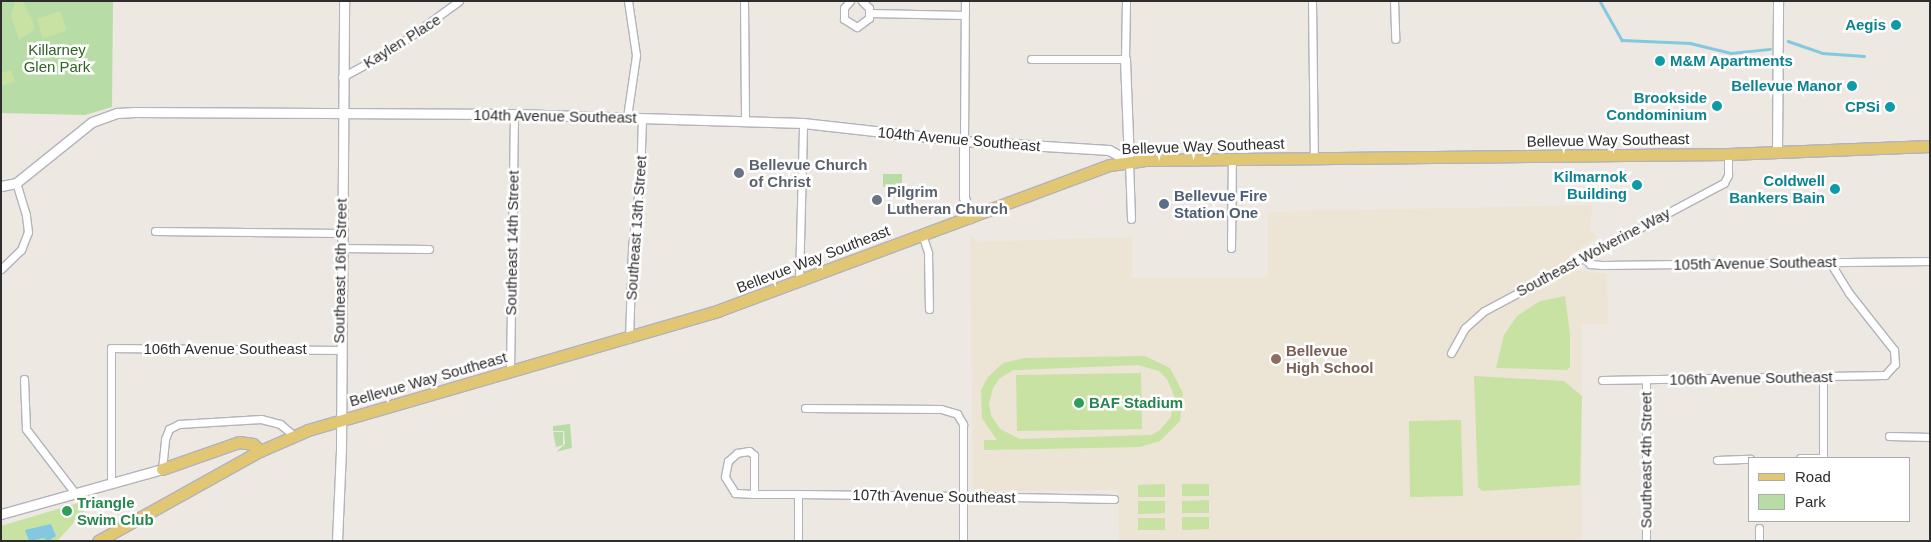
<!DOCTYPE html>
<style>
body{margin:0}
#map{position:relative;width:1931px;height:542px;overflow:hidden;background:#ede8e2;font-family:Arial,sans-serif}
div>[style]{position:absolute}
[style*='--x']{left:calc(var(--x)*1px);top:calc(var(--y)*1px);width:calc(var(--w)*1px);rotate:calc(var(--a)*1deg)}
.education>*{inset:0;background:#ece4d4}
.green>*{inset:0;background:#b8dca5}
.pitch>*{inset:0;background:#c7e2a3}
.water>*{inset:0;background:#82c8e1}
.stream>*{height:2.5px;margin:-1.25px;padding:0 1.25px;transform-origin:1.25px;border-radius:1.25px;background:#82c8e1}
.roads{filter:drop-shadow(1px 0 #b2b3bc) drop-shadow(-1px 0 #b2b3bc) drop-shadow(0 1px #b2b3bc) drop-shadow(0 -1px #b2b3bc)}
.minor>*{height:7px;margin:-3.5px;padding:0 3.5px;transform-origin:3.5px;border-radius:3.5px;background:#fff}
.tertiary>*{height:9px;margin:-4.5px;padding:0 4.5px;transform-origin:4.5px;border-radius:4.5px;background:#fff}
.primary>*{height:11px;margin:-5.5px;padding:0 5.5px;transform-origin:5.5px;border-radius:5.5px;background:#e1c773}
.dots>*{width:14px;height:14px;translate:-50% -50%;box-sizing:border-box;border:2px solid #fff;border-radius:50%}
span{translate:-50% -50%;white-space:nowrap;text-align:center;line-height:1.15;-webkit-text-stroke:5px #fff;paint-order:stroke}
.culture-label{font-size:15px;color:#0d838f;font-weight:700}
.right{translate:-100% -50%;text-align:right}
.left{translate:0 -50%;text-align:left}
.street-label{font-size:15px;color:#2d2d2d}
.park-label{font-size:15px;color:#316324}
.worship-label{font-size:15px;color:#5b616d;font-weight:700}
.service-label{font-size:15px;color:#4e5e75;font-weight:700}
.education-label{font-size:15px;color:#785e54;font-weight:700}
.leisure-label{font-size:15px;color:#27864d;font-weight:700}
.frame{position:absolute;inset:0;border:2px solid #2d2d2d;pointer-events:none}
.legend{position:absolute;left:1748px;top:457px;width:162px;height:65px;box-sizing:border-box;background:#fff;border:1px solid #ababab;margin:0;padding:6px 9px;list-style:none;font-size:15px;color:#2d2d2d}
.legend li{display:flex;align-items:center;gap:10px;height:25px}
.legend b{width:25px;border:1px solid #ababab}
</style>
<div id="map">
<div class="education">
<div style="clip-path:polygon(1592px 205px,1590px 229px,1597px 237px,1569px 255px,1575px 270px,1607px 274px,1608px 324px,1582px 324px,1582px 541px,1119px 541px,1118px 490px,973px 491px,970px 234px,979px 242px,1132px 237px,1132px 278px,1268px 277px,1268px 212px)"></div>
</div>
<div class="green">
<div style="clip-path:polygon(1px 1px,113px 1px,112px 107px,85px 115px,1px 113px)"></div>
<div style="clip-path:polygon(883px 174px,902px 174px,902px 186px,883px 187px)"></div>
<div style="clip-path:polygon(570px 424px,572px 448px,556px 452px,565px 444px,564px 431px,553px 431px,553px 426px)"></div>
<div style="clip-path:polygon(553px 432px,563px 432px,563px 445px,556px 447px)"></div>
</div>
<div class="pitch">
<div style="clip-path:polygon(15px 1px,23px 2px,33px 22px,34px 30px,19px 40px,11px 16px)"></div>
<div style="clip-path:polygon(60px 11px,67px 30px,43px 39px,37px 19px)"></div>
<div style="clip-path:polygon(11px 70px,15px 81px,1px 86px,1px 73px)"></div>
<div style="clip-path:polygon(1565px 296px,1570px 335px,1570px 367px,1567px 370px,1496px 368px,1504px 335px,1517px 316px,1540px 301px)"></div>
<div style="clip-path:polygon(evenodd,1145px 356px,1170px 368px,1183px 393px,1180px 421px,1160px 441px,1140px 447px,984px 450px,984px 440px,997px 440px,982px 418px,981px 390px,988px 377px,1003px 363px,1024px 358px,1145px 356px,1138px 365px,1159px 371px,1167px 379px,1174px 395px,1171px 417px,1160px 430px,1151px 435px,1020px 439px,1000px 429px,991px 415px,989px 404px,993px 388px,999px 379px,1013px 370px,1138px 365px)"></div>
<div style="clip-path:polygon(1141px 373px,1142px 429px,1017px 431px,1016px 375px)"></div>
<div style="clip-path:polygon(1474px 376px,1564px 381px,1582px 396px,1580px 485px,1482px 491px,1478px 487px)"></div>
<div style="clip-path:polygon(1461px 420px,1463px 496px,1410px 497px,1409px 421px)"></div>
<div style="clip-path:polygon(1165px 484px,1165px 497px,1138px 497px,1138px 485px)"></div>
<div style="clip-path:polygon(1182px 484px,1209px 484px,1209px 496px,1182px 496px)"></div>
<div style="clip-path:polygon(98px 497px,57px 541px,1px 541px,1px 526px)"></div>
<div style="clip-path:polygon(1209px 500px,1209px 513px,1182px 513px,1182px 501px)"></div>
<div style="clip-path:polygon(1138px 501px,1165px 501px,1165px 513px,1138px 514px)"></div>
<div style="clip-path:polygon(1182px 517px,1209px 517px,1209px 529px,1182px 530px)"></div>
<div style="clip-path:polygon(1138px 518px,1165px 518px,1165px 530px,1138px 530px)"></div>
</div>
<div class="water">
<div style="clip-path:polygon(51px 524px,56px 536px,48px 541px,44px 538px,29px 541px,25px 530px)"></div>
</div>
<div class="stream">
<div style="--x:1600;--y:1;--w:45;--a:60.6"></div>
<div style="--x:1622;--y:40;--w:68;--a:2.5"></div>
<div style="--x:1690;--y:43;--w:42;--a:13.7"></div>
<div style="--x:1731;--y:53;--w:39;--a:-6"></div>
<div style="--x:1788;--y:41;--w:36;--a:19"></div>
<div style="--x:1822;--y:53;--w:42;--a:4.1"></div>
</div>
<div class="roads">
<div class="minor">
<div style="--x:744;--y:1;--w:120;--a:89.5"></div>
<div style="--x:850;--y:1;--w:9;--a:131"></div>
<div style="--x:844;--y:8;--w:11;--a:90"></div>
<div style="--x:844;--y:19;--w:15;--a:32"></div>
<div style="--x:857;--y:27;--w:15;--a:-37"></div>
<div style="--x:869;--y:18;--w:10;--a:-90"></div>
<div style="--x:869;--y:8;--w:10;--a:-135"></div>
<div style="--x:1312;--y:1;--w:157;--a:89.3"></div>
<div style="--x:1394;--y:1;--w:38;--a:88"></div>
<div style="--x:870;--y:13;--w:94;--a:1.2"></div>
<div style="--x:1031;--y:59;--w:94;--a:0"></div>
<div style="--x:1125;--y:59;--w:58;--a:-89"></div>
<div style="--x:342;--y:77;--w:55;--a:-28.4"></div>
<div style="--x:390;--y:51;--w:85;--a:-35.9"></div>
<div style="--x:627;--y:117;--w:63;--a:-81.7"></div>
<div style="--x:636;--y:55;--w:55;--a:-98.4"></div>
<div style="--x:964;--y:141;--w:140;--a:-89.6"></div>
<div style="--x:1129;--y:161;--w:58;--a:88"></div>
<div style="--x:155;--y:231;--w:186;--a:0.6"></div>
<div style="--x:922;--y:234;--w:20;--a:72"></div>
<div style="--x:928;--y:253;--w:56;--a:89"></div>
<div style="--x:341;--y:248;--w:88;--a:0.7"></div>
<div style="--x:1231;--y:248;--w:89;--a:-89.4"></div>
<div style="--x:1583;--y:257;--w:10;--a:45"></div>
<div style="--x:1590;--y:264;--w:12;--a:5"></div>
<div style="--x:1602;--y:265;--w:328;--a:-0.7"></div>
<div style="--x:1;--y:269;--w:28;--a:-44"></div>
<div style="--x:21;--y:250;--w:19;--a:-69"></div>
<div style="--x:28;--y:232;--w:17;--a:-97"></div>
<div style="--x:26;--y:215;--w:34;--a:-107"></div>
<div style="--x:799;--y:281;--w:158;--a:-88.5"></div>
<div style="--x:629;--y:339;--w:92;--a:-88.1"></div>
<div style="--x:632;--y:247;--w:68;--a:-83.3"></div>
<div style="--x:640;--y:179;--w:61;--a:-88.1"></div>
<div style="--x:1451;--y:353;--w:29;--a:-61"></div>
<div style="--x:1465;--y:328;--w:25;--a:-42"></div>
<div style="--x:1484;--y:311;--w:272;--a:-28.1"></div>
<div style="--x:1724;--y:183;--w:9;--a:-63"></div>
<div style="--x:1728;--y:175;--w:21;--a:-90"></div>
<div style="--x:510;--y:371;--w:257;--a:-89.1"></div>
<div style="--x:24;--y:379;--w:50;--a:87.7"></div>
<div style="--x:26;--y:429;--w:81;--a:52.6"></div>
<div style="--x:1602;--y:380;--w:283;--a:-1"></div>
<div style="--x:1885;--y:375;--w:15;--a:-48"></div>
<div style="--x:1895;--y:364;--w:14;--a:-94"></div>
<div style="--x:1894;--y:350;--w:73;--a:-128.3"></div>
<div style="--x:1849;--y:293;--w:36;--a:-122"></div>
<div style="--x:805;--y:408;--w:136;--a:0.4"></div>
<div style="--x:941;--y:409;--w:17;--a:17"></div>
<div style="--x:957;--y:414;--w:12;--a:59"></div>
<div style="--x:963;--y:424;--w:117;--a:90"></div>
<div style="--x:1889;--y:436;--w:41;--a:1.4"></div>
<div style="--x:1800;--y:458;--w:23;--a:0"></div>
<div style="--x:1823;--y:458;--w:80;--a:-90"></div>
<div style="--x:1717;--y:460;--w:33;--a:-2"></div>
<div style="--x:162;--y:469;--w:30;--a:-84"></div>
<div style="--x:165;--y:439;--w:11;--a:-68"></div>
<div style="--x:169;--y:429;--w:11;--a:-27"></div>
<div style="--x:179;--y:424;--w:82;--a:-3.5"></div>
<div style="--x:261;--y:419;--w:20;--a:15"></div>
<div style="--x:280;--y:424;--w:17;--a:40"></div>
<div style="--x:111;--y:482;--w:134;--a:-90"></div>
<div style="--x:111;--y:348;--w:228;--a:0.5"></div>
<div style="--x:754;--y:494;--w:39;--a:-90"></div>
<div style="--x:754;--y:455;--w:6;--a:-141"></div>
<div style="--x:749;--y:451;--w:12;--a:171"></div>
<div style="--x:737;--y:453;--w:12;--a:138"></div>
<div style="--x:728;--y:461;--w:16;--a:101"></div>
<div style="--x:725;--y:477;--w:19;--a:58"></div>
<div style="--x:735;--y:493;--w:19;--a:3"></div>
<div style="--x:754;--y:494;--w:44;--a:0"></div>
<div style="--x:798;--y:494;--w:166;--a:0.7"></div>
<div style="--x:964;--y:496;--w:150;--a:1.1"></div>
<div style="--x:798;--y:494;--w:47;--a:90"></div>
<div style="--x:1759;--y:528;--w:13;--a:90"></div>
<div style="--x:1646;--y:541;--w:161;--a:-90"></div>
</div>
<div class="tertiary">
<div style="--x:1125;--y:59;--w:102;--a:87.8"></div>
<div style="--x:964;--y:141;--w:56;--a:90"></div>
<div style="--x:964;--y:197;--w:22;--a:74"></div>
<div style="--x:1777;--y:153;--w:152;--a:-89.6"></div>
<div style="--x:1;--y:186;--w:15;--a:-11"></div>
<div style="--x:16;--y:183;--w:97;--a:-38.8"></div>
<div style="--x:92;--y:122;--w:27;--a:-20"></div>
<div style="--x:117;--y:113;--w:18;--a:-3"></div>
<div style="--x:135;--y:112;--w:379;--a:0.3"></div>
<div style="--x:514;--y:114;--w:289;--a:1.8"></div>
<div style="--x:803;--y:123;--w:162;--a:6.4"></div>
<div style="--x:964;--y:141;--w:145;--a:3.6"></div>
<div style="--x:1109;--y:150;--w:23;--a:29"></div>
<div style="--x:1;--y:514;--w:167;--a:-15.6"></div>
<div style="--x:337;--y:541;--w:91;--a:-87.5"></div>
<div style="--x:341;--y:450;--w:449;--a:-89.6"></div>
</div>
<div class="primary">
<div style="--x:162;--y:469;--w:82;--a:-19.3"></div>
<div style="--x:239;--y:442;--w:14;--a:8"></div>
<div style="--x:253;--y:444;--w:10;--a:45"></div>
<div style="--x:98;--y:541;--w:185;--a:-29.1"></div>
<div style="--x:260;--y:451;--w:52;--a:-23.6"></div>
<div style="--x:308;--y:430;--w:426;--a:-16.2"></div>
<div style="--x:717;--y:311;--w:419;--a:-20.4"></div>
<div style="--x:1110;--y:165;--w:34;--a:-8"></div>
<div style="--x:1144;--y:160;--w:584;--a:-0.59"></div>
<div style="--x:1728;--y:154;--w:202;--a:-2.3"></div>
</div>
</div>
<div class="dots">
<div style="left:1896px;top:25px;background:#0f9aa8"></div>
<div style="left:1660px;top:61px;background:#0f9aa8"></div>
<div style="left:1852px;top:86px;background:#0f9aa8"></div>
<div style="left:1717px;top:106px;background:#0f9aa8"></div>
<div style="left:1890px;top:107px;background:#0f9aa8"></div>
<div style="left:739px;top:173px;background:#6b7280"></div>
<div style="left:1637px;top:185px;background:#0f9aa8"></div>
<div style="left:1835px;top:189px;background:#0f9aa8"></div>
<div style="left:877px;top:200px;background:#6b7280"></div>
<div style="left:1164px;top:204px;background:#5c6f8a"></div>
<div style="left:1276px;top:359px;background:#8d6e63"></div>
<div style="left:1079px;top:403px;background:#2e9e5b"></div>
<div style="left:67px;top:511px;background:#2e9e5b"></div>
</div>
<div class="culture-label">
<span class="right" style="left:1886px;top:25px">Aegis</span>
<span class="left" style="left:1670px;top:61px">M&amp;M Apartments</span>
<span class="right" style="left:1842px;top:86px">Bellevue Manor</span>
<span class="right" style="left:1707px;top:106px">Brookside<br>Condominium</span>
<span class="right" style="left:1880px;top:107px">CPSi</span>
<span class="right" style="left:1627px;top:185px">Kilmarnok<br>Building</span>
<span class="right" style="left:1825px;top:189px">Coldwell<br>Bankers Bain</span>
</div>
<div class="street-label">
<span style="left:402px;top:41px;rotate:-32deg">Kaylen Place</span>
<span style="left:555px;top:116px;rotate:1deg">104th Avenue Southeast</span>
<span style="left:959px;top:139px;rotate:5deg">104th Avenue Southeast</span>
<span style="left:1608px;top:140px;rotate:-1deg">Bellevue Way Southeast</span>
<span style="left:1203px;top:146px;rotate:-2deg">Bellevue Way Southeast</span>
<span style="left:636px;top:228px;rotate:-86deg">Southeast 13th Street</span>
<span style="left:512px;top:243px;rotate:-89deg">Southeast 14th Street</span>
<span style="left:1593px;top:252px;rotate:-28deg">Southeast Wolverine Way</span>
<span style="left:813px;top:259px;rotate:-21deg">Bellevue Way Southeast</span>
<span style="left:1755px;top:263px;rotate:-1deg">105th Avenue Southeast</span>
<span style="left:340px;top:271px;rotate:-89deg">Southeast 16th Street</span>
<span style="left:225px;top:349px">106th Avenue Southeast</span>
<span style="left:1751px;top:378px;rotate:-1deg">106th Avenue Southeast</span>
<span style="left:428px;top:379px;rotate:-16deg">Bellevue Way Southeast</span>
<span style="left:1646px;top:460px;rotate:-90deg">Southeast 4th Street</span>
<span style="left:934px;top:496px;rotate:1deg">107th Avenue Southeast</span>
</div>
<div class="park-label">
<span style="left:57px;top:58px">Killarney<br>Glen Park</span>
</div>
<div class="worship-label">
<span class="left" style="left:749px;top:173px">Bellevue Church<br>of Christ</span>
<span class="left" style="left:887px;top:200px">Pilgrim<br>Lutheran Church</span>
</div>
<div class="service-label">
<span class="left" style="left:1174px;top:204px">Bellevue Fire<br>Station One</span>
</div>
<div class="education-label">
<span class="left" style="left:1286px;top:359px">Bellevue<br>High School</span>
</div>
<div class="leisure-label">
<span class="left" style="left:1089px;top:403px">BAF Stadium</span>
<span class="left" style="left:77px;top:511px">Triangle<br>Swim Club</span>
</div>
<div class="frame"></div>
<ul class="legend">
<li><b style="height:6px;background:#e1c773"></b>Road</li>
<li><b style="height:14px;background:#b8dca5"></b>Park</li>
</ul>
</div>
